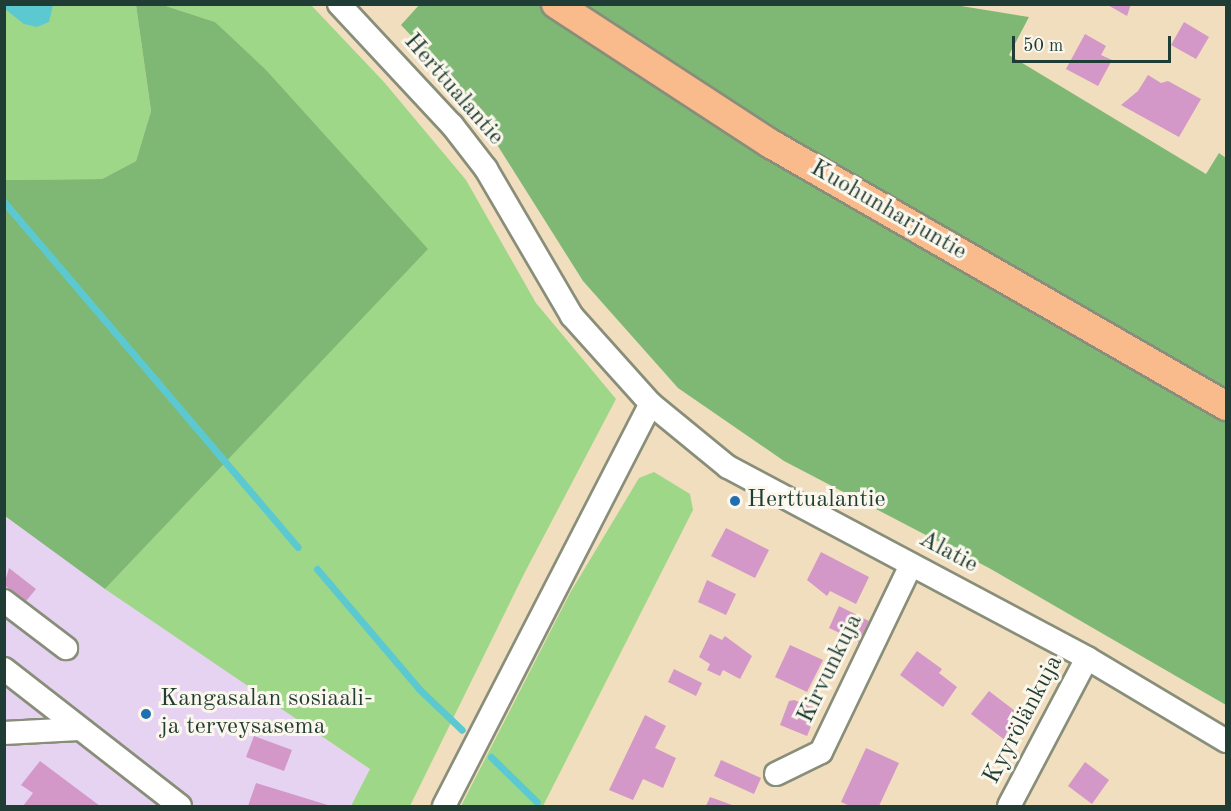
<!DOCTYPE html>
<meta charset="utf-8">
<style>
body{margin:0}
#map{position:relative;width:1231px;height:811px;overflow:hidden;background:#f1debe;font-family:"Old Standard TT",serif}
div>[style]{position:absolute}
[style*='--x']{left:calc(var(--x)*1px);top:calc(var(--y)*1px);width:calc(var(--w)*1px);rotate:calc(var(--a)*1deg)}
.built>*{inset:0;background:#e5d3f1}
.green>*{inset:0;background:#9fd789}
.forest>*{inset:0;background:#7fb875}
.water>*{inset:0;background:#5cc9d1}
.stream>*{height:7px;margin:-3.5px;padding:0 3.5px;transform-origin:3.5px;border-radius:3.5px;background:#5cc9d1}
.building>*{inset:0;background:#d398c7}
.roads{filter:drop-shadow(2px 0 #888e79) drop-shadow(-2px 0 #888e79) drop-shadow(0 2px #888e79) drop-shadow(0 -2px #888e79)}
.minor>*{height:22px;margin:-11px;padding:0 11px;transform-origin:11px;border-radius:11px;background:#fff}
.major>*{height:28px;margin:-14px;padding:0 14px;transform-origin:14px;border-radius:14px;background:#fabb8c}
.dots>*{width:16px;height:16px;translate:-50% -50%;box-sizing:border-box;border:3px solid #fbf7ec;border-radius:50%}
span{translate:-50% -50%;white-space:nowrap;text-align:center;line-height:1.15;-webkit-text-stroke:6px #fbf7ec;paint-order:stroke}
.street-label{font-size:24px;color:#1f3d34}
.poi-label{font-size:24px;color:#1f3d34}
.left{translate:0 -50%;text-align:left}
.frame{position:absolute;inset:0;border:6px solid #1f3d34;pointer-events:none}
.scale{position:absolute;left:1012px;top:36px;width:159px;height:27px;box-sizing:border-box;border:3px solid #1f3d34;border-top:0;padding-left:8px;font-size:18px;line-height:21px;white-space:nowrap;color:#1f3d34;-webkit-text-stroke:4px #fbf7ec;paint-order:stroke}
</style>
<div id="map">
<div class="built">
<div style="clip-path:polygon(4px 516px,371px 770px,351px 806px,5px 806px)"></div>
</div>
<div class="green">
<div style="clip-path:polygon(4px 5px,136px 5px,151px 111px,136px 161px,102px 179px,5px 180px)"></div>
<div style="clip-path:polygon(163px 5px,311px 5px,384px 82px,466px 180px,536px 303px,616px 399px,524px 574px,410px 806px,351px 806px,370px 769px,105px 589px,427px 249px,215px 22px)"></div>
<div style="clip-path:polygon(654px 472px,690px 494px,693px 510px,543px 806px,461px 806px,570px 593px,639px 478px)"></div>
</div>
<div class="forest">
<div style="clip-path:polygon(420px 4px,955px 5px,1029px 17px,1009px 55px,1206px 174px,1219px 153px,1226px 158px,1226px 705px,989px 568px,784px 461px,678px 388px,583px 281px,462px 89px,401px 25px)"></div>
<div style="clip-path:polygon(136px 5px,163px 5px,215px 22px,266px 70px,428px 249px,105px 589px,5px 516px,5px 180px,102px 179px,136px 161px,151px 111px)"></div>
</div>
<div class="water">
<div style="clip-path:polygon(5px 4px,53px 4px,53px 5px,49px 22px,37px 27px,24px 24px,5px 9px)"></div>
</div>
<div class="stream">
<div style="--x:4;--y:202;--w:453;--a:49.6"></div>
<div style="--x:317;--y:569;--w:157;--a:49.6"></div>
<div style="--x:419;--y:689;--w:59;--a:43.6"></div>
<div style="--x:491;--y:757;--w:64;--a:44.4"></div>
</div>
<div class="building">
<div style="clip-path:polygon(1106px 4px,1131px 4px,1127px 16px)"></div>
<div style="clip-path:polygon(1184px 22px,1209px 37px,1196px 59px,1171px 45px)"></div>
<div style="clip-path:polygon(1085px 34px,1106px 46px,1101px 55px,1112px 60px,1098px 86px,1066px 69px)"></div>
<div style="clip-path:polygon(1148px 75px,1161px 83px,1168px 81px,1201px 99px,1179px 137px,1121px 105px,1138px 91px)"></div>
<div style="clip-path:polygon(726px 528px,769px 550px,755px 578px,711px 556px)"></div>
<div style="clip-path:polygon(821px 552px,869px 577px,856px 604px,830px 591px,827px 596px,807px 580px)"></div>
<div style="clip-path:polygon(9px 568px,36px 589px,26px 601px,4px 585px)"></div>
<div style="clip-path:polygon(707px 580px,736px 594px,726px 615px,698px 602px)"></div>
<div style="clip-path:polygon(839px 606px,869px 621px,859px 642px,829px 628px)"></div>
<div style="clip-path:polygon(710px 634px,722px 640px,725px 636px,752px 656px,740px 679px,723px 670px,720px 676px,707px 670px,710px 664px,699px 657px)"></div>
<div style="clip-path:polygon(790px 645px,823px 660px,807px 692px,775px 677px)"></div>
<div style="clip-path:polygon(917px 651px,942px 669px,939px 673px,957px 687px,943px 707px,900px 675px)"></div>
<div style="clip-path:polygon(674px 669px,702px 683px,696px 696px,668px 682px)"></div>
<div style="clip-path:polygon(989px 691px,1024px 718px,1006px 741px,971px 714px)"></div>
<div style="clip-path:polygon(794px 700px,818px 709px,807px 736px,780px 725px,789px 701px)"></div>
<div style="clip-path:polygon(645px 715px,666px 726px,655px 748px,676px 758px,663px 788px,643px 779px,633px 800px,609px 790px)"></div>
<div style="clip-path:polygon(254px 736px,292px 750px,284px 771px,246px 757px)"></div>
<div style="clip-path:polygon(866px 748px,899px 763px,879px 806px,850px 806px,841px 802px)"></div>
<div style="clip-path:polygon(721px 760px,761px 778px,754px 794px,714px 776px)"></div>
<div style="clip-path:polygon(40px 761px,100px 806px,23px 806px,33px 793px,21px 785px)"></div>
<div style="clip-path:polygon(1085px 762px,1109px 780px,1092px 804px,1068px 786px)"></div>
<div style="clip-path:polygon(256px 783px,331px 806px,248px 806px)"></div>
<div style="clip-path:polygon(710px 797px,735px 806px,706px 806px)"></div>
</div>
<div class="roads">
<div class="minor">
<div style="--x:339;--y:4;--w:166;--a:47"></div>
<div style="--x:452;--y:125;--w:56;--a:52.3"></div>
<div style="--x:486;--y:169;--w:170;--a:59.7"></div>
<div style="--x:572;--y:316;--w:118;--a:48.1"></div>
<div style="--x:651;--y:404;--w:99;--a:39.3"></div>
<div style="--x:728;--y:467;--w:407;--a:28"></div>
<div style="--x:1087;--y:658;--w:162;--a:30.8"></div>
<div style="--x:4;--y:601;--w:78;--a:37.2"></div>
<div style="--x:4;--y:669;--w:223;--a:37.9"></div>
<div style="--x:4;--y:733;--w:75;--a:-3.1"></div>
<div style="--x:776;--y:774;--w:50;--a:-26.1"></div>
<div style="--x:821;--y:752;--w:208;--a:-64.3"></div>
<div style="--x:444;--y:806;--w:452;--a:-62.8"></div>
<div style="--x:1009;--y:806;--w:167;--a:-62.2"></div>
</div>
<div class="major">
<div style="--x:556;--y:4;--w:257;--a:33.1"></div>
<div style="--x:771;--y:144;--w:525;--a:29.93"></div>
</div>
</div>
<div class="dots">
<div style="left:735px;top:501px;background:#1f6fb2"></div>
<div style="left:146px;top:714px;background:#1f6fb2"></div>
</div>
<div class="street-label">
<span style="left:453px;top:90px;rotate:49deg">Herttualantie</span>
<span style="left:888px;top:211px;rotate:30deg">Kuohunharjuntie</span>
<span style="left:948px;top:553px;rotate:28deg">Alatie</span>
<span style="left:831px;top:669px;rotate:-64deg">Kirvunkuja</span>
<span style="left:1024px;top:720px;rotate:-62deg">Kyyrölänkuja</span>
</div>
<div class="poi-label">
<span class="left" style="left:747px;top:501px">Herttualantie</span>
<span class="left" style="left:160px;top:714px">Kangasalan sosiaali-<br>ja terveysasema</span>
</div>
<div class="frame"></div>
<div class="scale">50 m</div>
</div>
